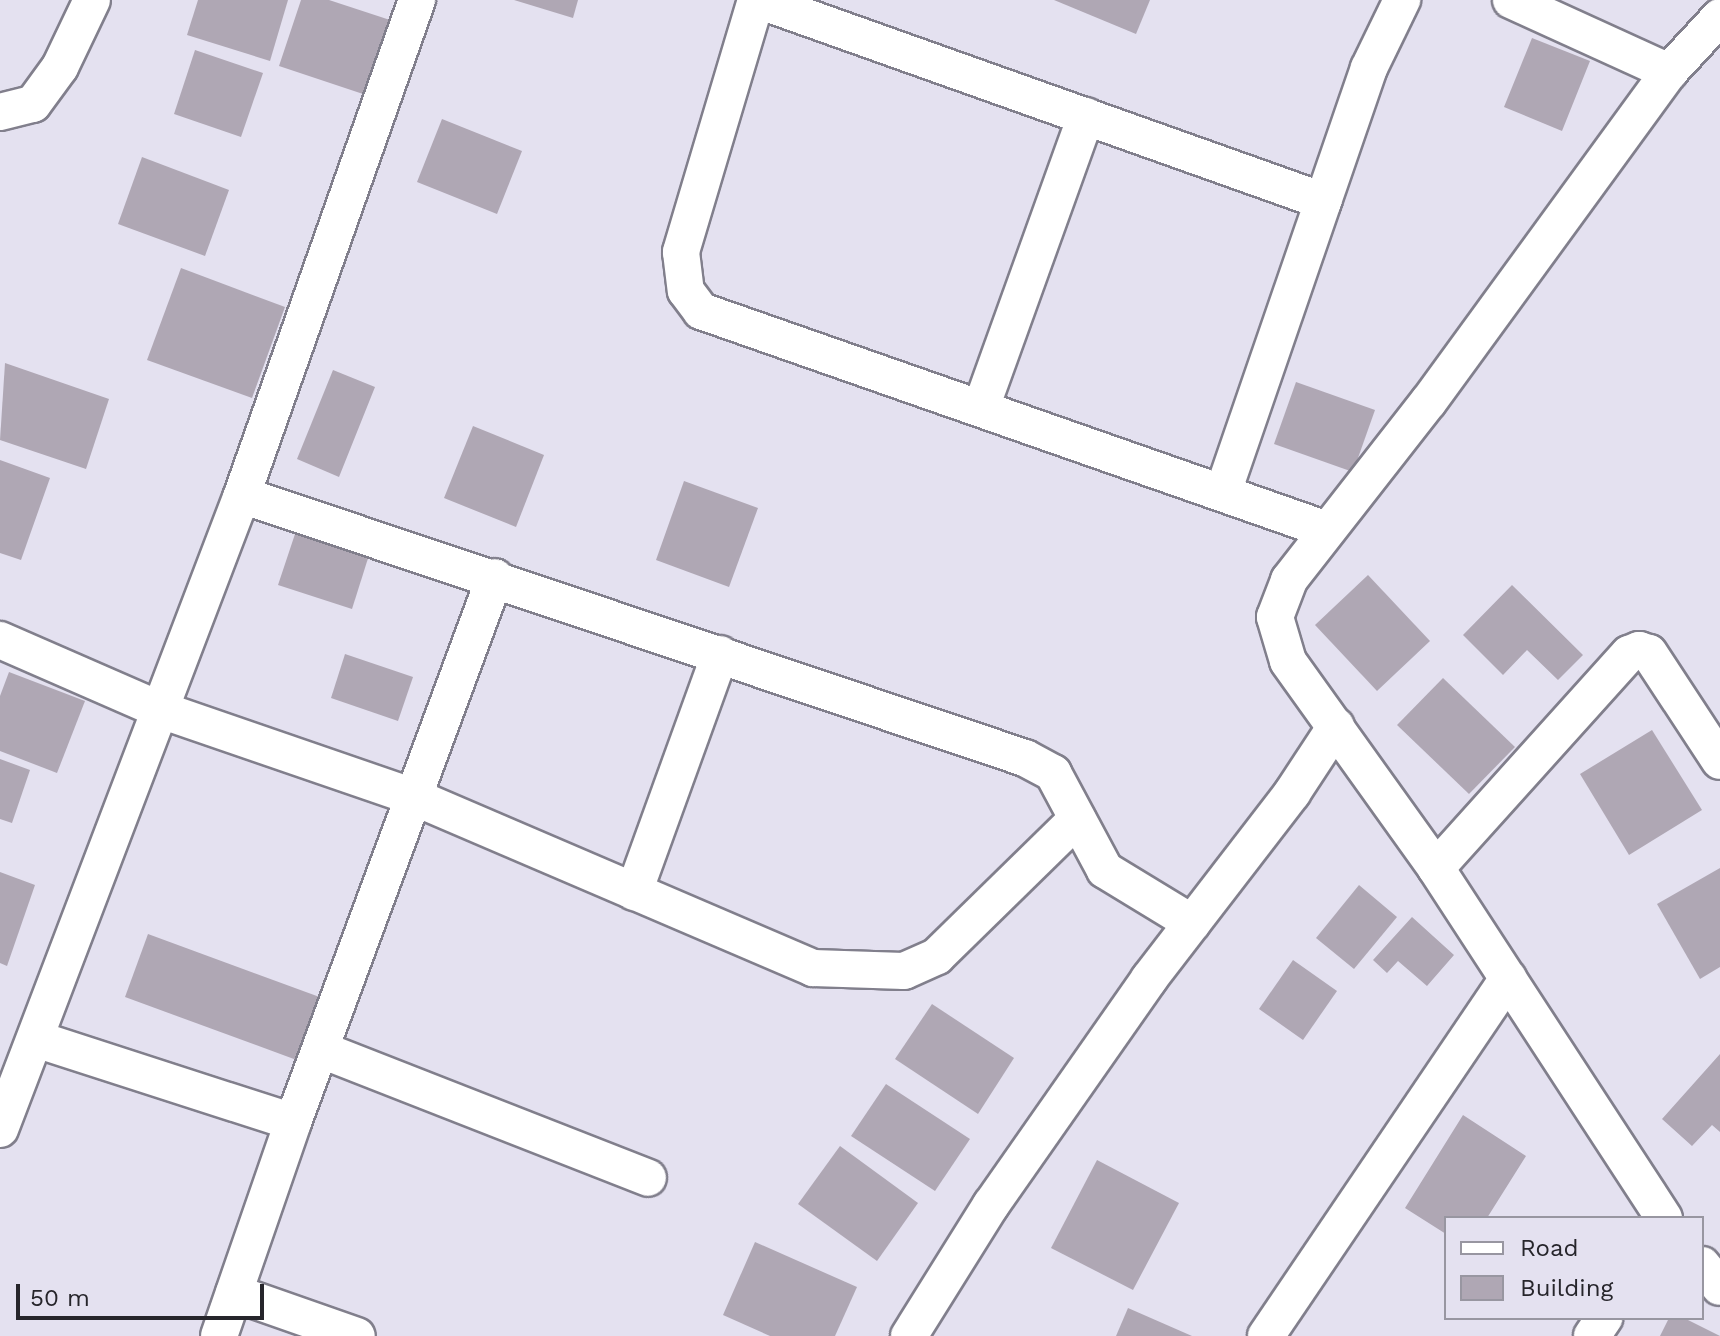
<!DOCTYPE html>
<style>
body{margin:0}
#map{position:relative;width:1720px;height:1336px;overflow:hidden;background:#e4e1f0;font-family:"Work Sans",sans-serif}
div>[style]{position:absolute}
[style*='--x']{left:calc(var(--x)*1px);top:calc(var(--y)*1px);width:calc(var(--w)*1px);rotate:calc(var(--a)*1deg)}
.building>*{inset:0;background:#afa7b4}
.roads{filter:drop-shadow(2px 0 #817f8c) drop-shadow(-2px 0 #817f8c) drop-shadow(0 2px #817f8c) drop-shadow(0 -2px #817f8c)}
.street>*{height:36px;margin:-18px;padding:0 18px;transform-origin:18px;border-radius:18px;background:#fff}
span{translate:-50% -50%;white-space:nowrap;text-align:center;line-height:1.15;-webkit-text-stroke:8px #e4e1f0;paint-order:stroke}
.legend{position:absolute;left:1444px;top:1216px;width:260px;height:104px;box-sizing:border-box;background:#e4e1f0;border:2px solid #9896a1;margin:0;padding:10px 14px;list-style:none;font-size:24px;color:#26252b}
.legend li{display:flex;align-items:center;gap:16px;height:40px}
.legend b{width:40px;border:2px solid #9896a1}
.scale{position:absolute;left:16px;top:1284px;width:248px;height:36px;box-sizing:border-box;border:4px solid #26252b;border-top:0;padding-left:10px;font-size:24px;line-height:28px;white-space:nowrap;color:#26252b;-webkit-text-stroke:6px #e4e1f0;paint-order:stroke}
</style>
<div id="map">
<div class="building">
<div style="clip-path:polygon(198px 0,288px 0,270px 61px,187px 35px)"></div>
<div style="clip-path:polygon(301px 0,329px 0,390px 20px,366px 95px,279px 66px)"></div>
<div style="clip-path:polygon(514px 0,578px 0,573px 18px)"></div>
<div style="clip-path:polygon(1054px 0,1150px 0,1136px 34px)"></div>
<div style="clip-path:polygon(1532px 38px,1590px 61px,1562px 131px,1504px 107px)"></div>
<div style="clip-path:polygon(195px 50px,263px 73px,241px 137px,174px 114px)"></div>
<div style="clip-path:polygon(442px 119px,522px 151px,497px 214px,417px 182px)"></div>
<div style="clip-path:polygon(142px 157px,229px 190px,205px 256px,118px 224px)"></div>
<div style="clip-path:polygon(181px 268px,285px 307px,252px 398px,147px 360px)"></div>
<div style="clip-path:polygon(5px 363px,109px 399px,86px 469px,0 440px)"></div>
<div style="clip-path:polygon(333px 370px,375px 387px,339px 477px,297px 459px)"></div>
<div style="clip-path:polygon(1296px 382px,1375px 410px,1353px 472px,1274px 444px)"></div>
<div style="clip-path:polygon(473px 426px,544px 455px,516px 527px,444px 498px)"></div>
<div style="clip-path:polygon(0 460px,50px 478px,21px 560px,0 553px)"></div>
<div style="clip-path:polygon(684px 481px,758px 508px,729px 587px,656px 560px)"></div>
<div style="clip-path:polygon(297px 528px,370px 552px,352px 609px,278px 585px)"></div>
<div style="clip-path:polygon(1368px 575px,1430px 641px,1377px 691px,1315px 625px)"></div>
<div style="clip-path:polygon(1512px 585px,1583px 655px,1558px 680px,1527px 650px,1503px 675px,1463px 635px)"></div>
<div style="clip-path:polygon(345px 654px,413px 677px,398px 721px,331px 698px)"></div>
<div style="clip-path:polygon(9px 672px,85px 701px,57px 773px,0 751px,0 696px)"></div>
<div style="clip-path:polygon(1443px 678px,1515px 747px,1469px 794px,1397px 725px)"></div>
<div style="clip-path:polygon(1652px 730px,1702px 810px,1629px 855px,1580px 774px)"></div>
<div style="clip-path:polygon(0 759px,30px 770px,12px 823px,0 819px)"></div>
<div style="clip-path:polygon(1720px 868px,1720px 967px,1700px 979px,1657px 904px)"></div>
<div style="clip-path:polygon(0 872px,35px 885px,7px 966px,0 963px)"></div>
<div style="clip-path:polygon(1359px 885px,1397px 917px,1354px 969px,1316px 938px)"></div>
<div style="clip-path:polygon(1412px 917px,1454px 955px,1427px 986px,1398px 961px,1387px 973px,1373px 960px)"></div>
<div style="clip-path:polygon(148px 934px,325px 999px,302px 1062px,125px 997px)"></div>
<div style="clip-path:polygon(1293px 960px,1337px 991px,1303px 1040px,1259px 1009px)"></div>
<div style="clip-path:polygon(932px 1004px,1014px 1058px,978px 1114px,895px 1059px)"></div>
<div style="clip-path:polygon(1720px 1054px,1720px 1132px,1712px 1125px,1692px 1146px,1662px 1119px)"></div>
<div style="clip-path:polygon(886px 1084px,970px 1139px,935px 1191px,851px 1136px)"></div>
<div style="clip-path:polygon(1463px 1115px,1526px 1156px,1487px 1218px,1446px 1218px,1446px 1234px,1405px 1208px)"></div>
<div style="clip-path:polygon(840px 1146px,918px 1203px,877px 1261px,798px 1204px)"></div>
<div style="clip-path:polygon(1097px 1160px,1179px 1203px,1133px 1290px,1051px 1248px)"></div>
<div style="clip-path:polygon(755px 1242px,857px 1287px,835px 1336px,770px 1336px,723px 1315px)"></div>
<div style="clip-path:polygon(1128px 1308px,1192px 1336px,1116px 1336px)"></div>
<div style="clip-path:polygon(1669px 1318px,1684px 1318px,1720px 1336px,1660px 1336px)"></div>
</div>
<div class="roads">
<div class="street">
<div style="--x:756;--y:0;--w:263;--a:106.6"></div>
<div style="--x:681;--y:252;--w:39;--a:83"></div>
<div style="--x:686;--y:291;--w:25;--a:53"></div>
<div style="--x:701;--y:311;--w:663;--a:19.28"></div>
<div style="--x:758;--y:0;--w:600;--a:19.58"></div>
<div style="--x:1511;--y:0;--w:174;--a:24.5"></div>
<div style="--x:0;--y:112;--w:34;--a:-14"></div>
<div style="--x:33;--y:104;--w:46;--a:-53.9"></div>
<div style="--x:60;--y:67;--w:74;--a:-64.5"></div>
<div style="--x:982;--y:405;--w:307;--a:-70.2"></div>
<div style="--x:1223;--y:492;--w:448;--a:-71"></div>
<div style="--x:1369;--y:68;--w:76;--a:-64.1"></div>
<div style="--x:242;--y:495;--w:826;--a:18.57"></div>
<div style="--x:1025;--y:758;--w:32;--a:28"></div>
<div style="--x:1053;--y:773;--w:110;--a:61.8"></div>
<div style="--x:1105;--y:870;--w:102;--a:31.3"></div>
<div style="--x:0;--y:640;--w:172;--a:23.6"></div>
<div style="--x:158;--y:709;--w:271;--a:19"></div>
<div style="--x:414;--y:797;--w:434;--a:23.2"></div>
<div style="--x:813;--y:968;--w:91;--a:1.9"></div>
<div style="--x:904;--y:971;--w:36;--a:-24"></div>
<div style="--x:937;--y:956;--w:196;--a:-44.4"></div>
<div style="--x:1436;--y:868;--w:288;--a:-48"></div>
<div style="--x:1629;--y:654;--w:11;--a:-22"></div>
<div style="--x:1639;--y:650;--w:10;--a:17"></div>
<div style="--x:1649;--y:653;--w:129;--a:56.7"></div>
<div style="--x:634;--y:892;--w:253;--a:-70.1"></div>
<div style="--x:36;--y:1039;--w:270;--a:17.9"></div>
<div style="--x:293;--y:1122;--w:581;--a:-69.66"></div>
<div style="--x:322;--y:1050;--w:350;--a:21.4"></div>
<div style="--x:0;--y:1129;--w:679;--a:-69.11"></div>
<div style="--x:242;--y:495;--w:525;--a:-70.53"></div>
<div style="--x:1664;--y:1218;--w:418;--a:-123.1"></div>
<div style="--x:1436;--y:868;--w:254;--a:-125.6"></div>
<div style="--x:1288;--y:661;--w:46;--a:-106.5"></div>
<div style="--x:1275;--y:617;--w:40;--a:-69"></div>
<div style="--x:1289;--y:580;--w:227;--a:-52"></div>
<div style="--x:1429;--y:401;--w:407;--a:-53.9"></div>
<div style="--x:1669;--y:72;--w:75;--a:-47.2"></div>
<div style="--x:1702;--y:1265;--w:28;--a:51"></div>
<div style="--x:234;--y:1293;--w:130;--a:19.3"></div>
<div style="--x:219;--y:1336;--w:226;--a:-70.9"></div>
<div style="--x:909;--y:1336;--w:155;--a:-58"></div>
<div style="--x:991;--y:1205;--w:276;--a:-55"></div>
<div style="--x:1149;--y:979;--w:235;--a:-52.4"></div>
<div style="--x:1292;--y:793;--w:80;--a:-56.7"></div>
<div style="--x:1266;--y:1336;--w:432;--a:-55.9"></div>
<div style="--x:1592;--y:1336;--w:22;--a:-56"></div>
</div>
</div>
<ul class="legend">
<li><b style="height:10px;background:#fff"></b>Road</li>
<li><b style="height:22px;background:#afa7b4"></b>Building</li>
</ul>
<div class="scale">50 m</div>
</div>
